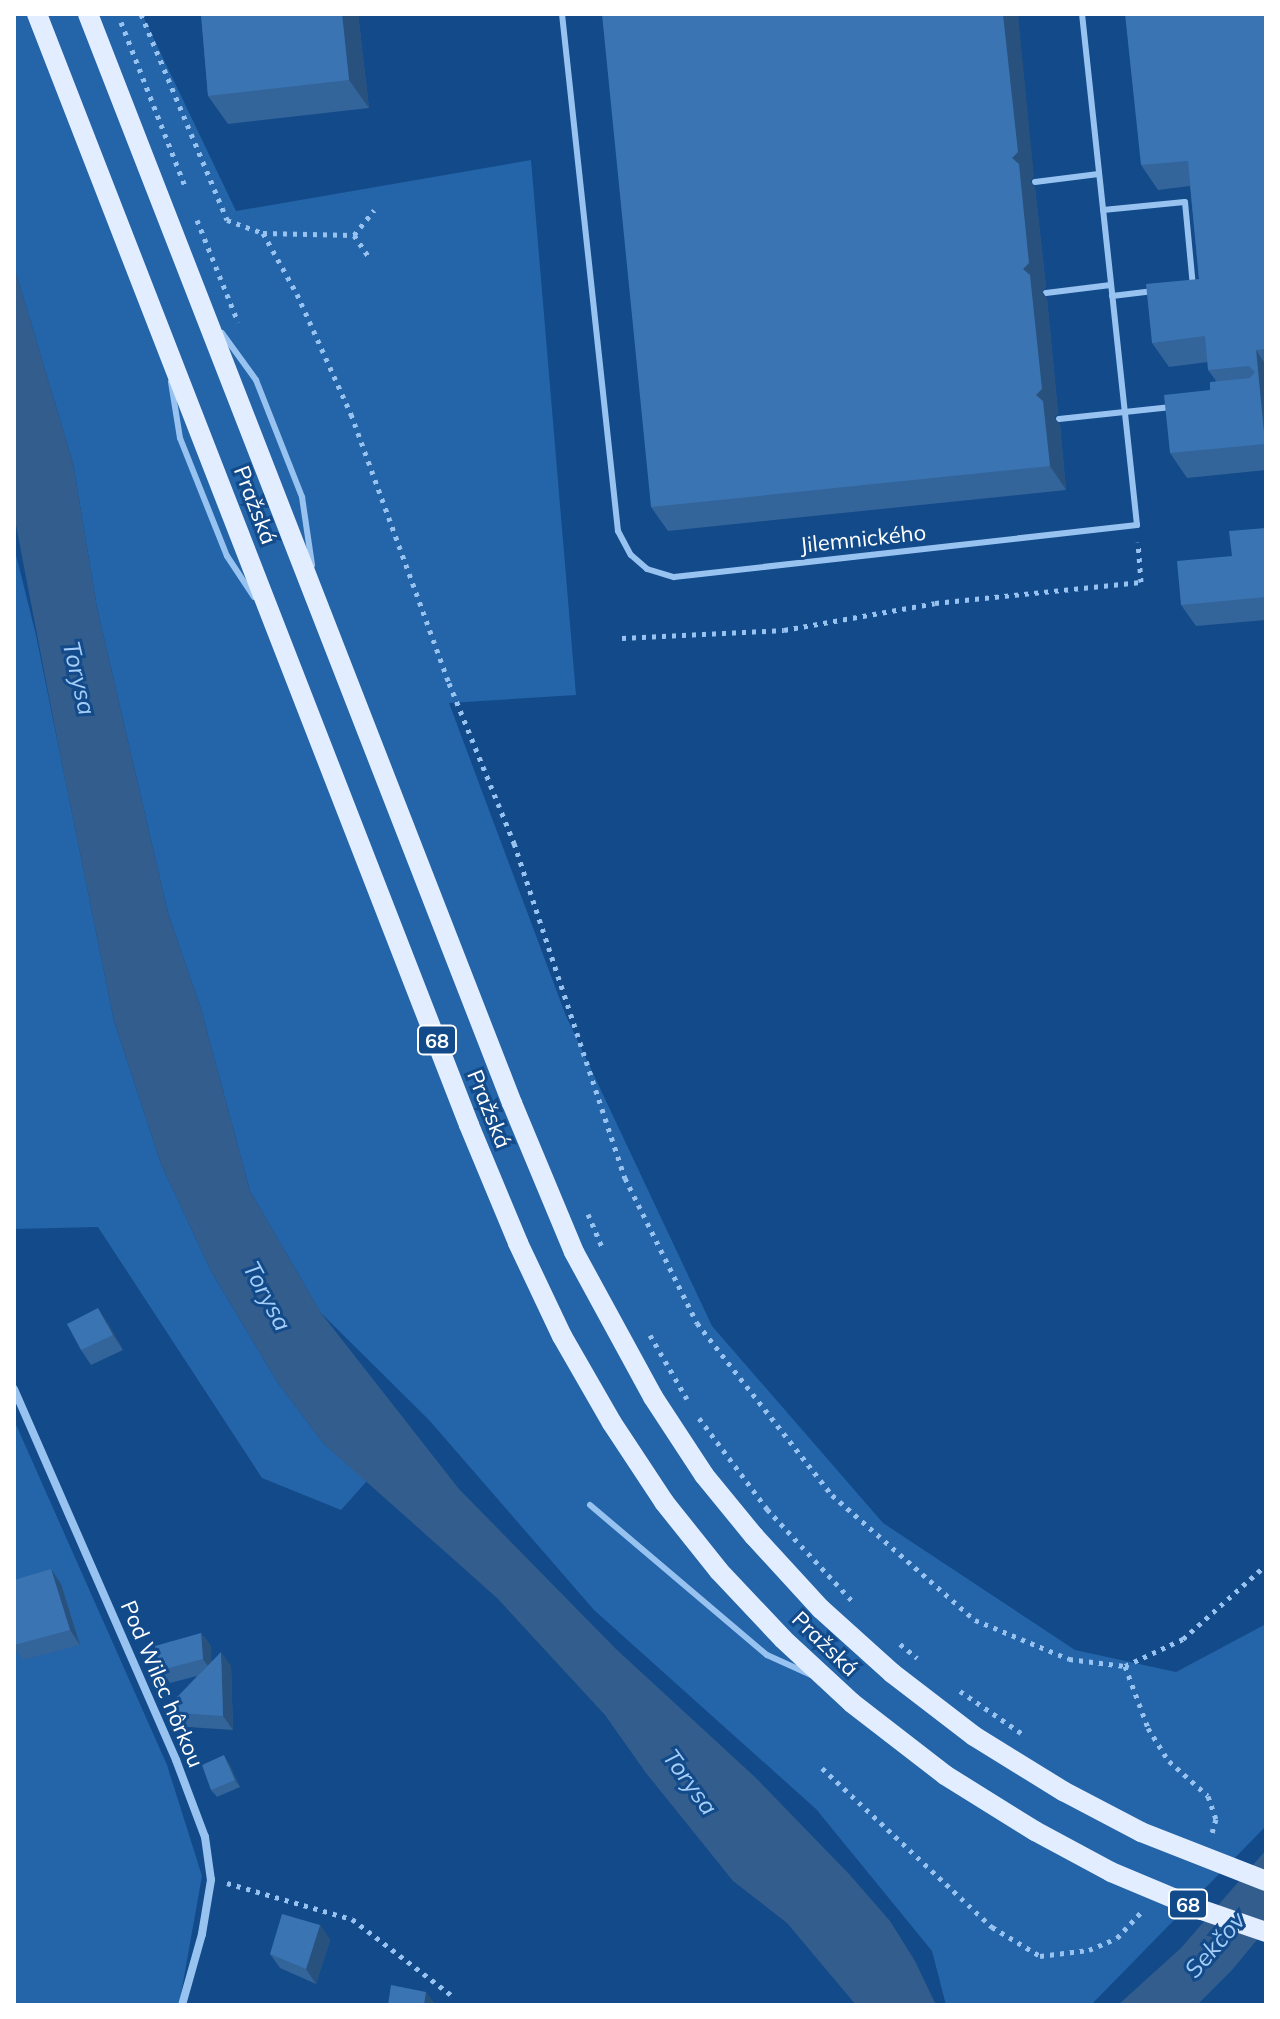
<!DOCTYPE html>
<meta charset="utf-8">
<style>
body{margin:0}
#map{position:relative;width:1280px;height:2019px;overflow:hidden;background:#124a8a;font-family:Mulish,sans-serif}
div>[style]{position:absolute}
[style*='--x']{left:calc(var(--x)*1px);top:calc(var(--y)*1px);width:calc(var(--w)*1px);rotate:calc(var(--a)*1deg)}
.green>*{inset:0;background:#2464a9}
.water>*{inset:0;background:#335d8c}
.path>*{height:5px;margin-top:-2.5px;transform-origin:0;background:repeating-linear-gradient(90deg,#98c3f1 0 4px,transparent 0 10px)}
.lane>*{height:6px;margin:-3px;padding:0 3px;transform-origin:3px;border-radius:3px;background:#98c3f1}
.street>*{height:8px;margin:-4px;padding:0 4px;transform-origin:4px;border-radius:4px;background:#98c3f1}
.primary>*{height:20px;margin:-10px;padding:0 10px;transform-origin:10px;border-radius:10px;background:#e2eeff}
.primary-bridge>*{height:20px;margin:-10px;padding:0 10px;transform-origin:10px;border-radius:10px;background:#e2eeff}
.wall>*{inset:0;background:#33649a}
.shaded-wall>*{inset:0;background:#29517d}
.building>*{inset:0;background:#3b74b3}
span{translate:-50% -50%;white-space:nowrap;text-align:center;line-height:1.15;-webkit-text-stroke:6px #124a8a;paint-order:stroke}
.shield-label span{padding:2px 6px;background:#124a8a;border:2px solid;border-radius:6px;-webkit-text-stroke-width:0}
.shield-label{font-size:20px;color:#fff;font-weight:700}
.street-label{font-size:22px;color:#fff}
.water-label{font-size:24px;color:#a4cdf8;font-style:italic}
.frame{position:absolute;inset:0;border:16px solid #fff;pointer-events:none}
</style>
<div id="map">
<div class="green">
<div style="clip-path:polygon(14px 14px,142px 14px,236px 211px,531px 160px,576px 695px,449px 703px,566px 1016px,712px 1326px,883px 1523px,1075px 1650px,1176px 1672px,1266px 1624px,1266px 1826px,1091px 2005px,946px 2005px,932px 1951px,816px 1809px,594px 1610px,429px 1420px,321px 1313px,250px 1191px,201px 1009px,168px 913px,97px 608px,73px 463px,14px 266px)"></div>
<div style="clip-path:polygon(14px 547px,36px 635px,114px 1021px,161px 1164px,211px 1271px,278px 1383px,324px 1444px,367px 1481px,341px 1510px,262px 1478px,98px 1227px,14px 1229px)"></div>
<div style="clip-path:polygon(14px 1420px,167px 1765px,202px 1876px,179px 2005px,14px 2005px)"></div>
</div>
<div class="water">
<div style="clip-path:polygon(14px 266px,73px 463px,97px 608px,168px 913px,201px 1009px,250px 1191px,321px 1313px,459px 1489px,616px 1649px,756px 1778px,850px 1875px,890px 1921px,915px 1961px,936px 2005px,856px 2005px,787px 1923px,733px 1881px,646px 1773px,605px 1715px,497px 1598px,324px 1444px,278px 1383px,211px 1271px,161px 1164px,114px 1021px,62px 764px,14px 515px)"></div>
<div style="clip-path:polygon(1266px 1850px,1266px 1929px,1232px 1970px,1197px 2005px,1118px 2005px,1181px 1948px)"></div>
</div>
<div class="path">
<div style="--x:141;--y:14;--w:223;--a:67.3"></div>
<div style="--x:227;--y:220;--w:38;--a:20"></div>
<div style="--x:263;--y:233;--w:91;--a:1.3"></div>
<div style="--x:354;--y:235;--w:29;--a:56"></div>
<div style="--x:121;--y:22;--w:174;--a:68.7"></div>
<div style="--x:197;--y:220;--w:110;--a:68.1"></div>
<div style="--x:263;--y:233;--w:70;--a:60.9"></div>
<div style="--x:297;--y:294;--w:132;--a:65.8"></div>
<div style="--x:351;--y:414;--w:286;--a:70"></div>
<div style="--x:449;--y:683;--w:173;--a:67.9"></div>
<div style="--x:514;--y:843;--w:353;--a:71.7"></div>
<div style="--x:625;--y:1178;--w:162;--a:63.6"></div>
<div style="--x:697;--y:1323;--w:219;--a:51.9"></div>
<div style="--x:832;--y:1495;--w:190;--a:41.2"></div>
<div style="--x:975;--y:1620;--w:102;--a:22.5"></div>
<div style="--x:1069;--y:1659;--w:56;--a:7.1"></div>
<div style="--x:1125;--y:1666;--w:64;--a:-25"></div>
<div style="--x:1183;--y:1639;--w:111;--a:-41.7"></div>
<div style="--x:354;--y:235;--w:32;--a:-51"></div>
<div style="--x:622;--y:638;--w:162;--a:-2.8"></div>
<div style="--x:784;--y:630;--w:153;--a:-10.1"></div>
<div style="--x:935;--y:603;--w:207;--a:-5.8"></div>
<div style="--x:1141;--y:582;--w:40;--a:-94.3"></div>
<div style="--x:588;--y:1214;--w:38;--a:67"></div>
<div style="--x:650;--y:1335;--w:74;--a:60"></div>
<div style="--x:699;--y:1418;--w:114;--a:53.2"></div>
<div style="--x:767;--y:1509;--w:128;--a:47.2"></div>
<div style="--x:900;--y:1644;--w:22;--a:39"></div>
<div style="--x:1125;--y:1666;--w:66;--a:69.6"></div>
<div style="--x:1148;--y:1728;--w:39;--a:58"></div>
<div style="--x:1169;--y:1761;--w:52;--a:41.9"></div>
<div style="--x:1208;--y:1796;--w:24;--a:71"></div>
<div style="--x:1216;--y:1819;--w:18;--a:106"></div>
<div style="--x:960;--y:1691;--w:78;--a:34.5"></div>
<div style="--x:822;--y:1768;--w:233;--a:43.1"></div>
<div style="--x:992;--y:1927;--w:56;--a:31.1"></div>
<div style="--x:1040;--y:1956;--w:49;--a:-7"></div>
<div style="--x:1089;--y:1950;--w:30;--a:-23"></div>
<div style="--x:1117;--y:1938;--w:38;--a:-47"></div>
<div style="--x:227;--y:1883;--w:130;--a:16.1"></div>
<div style="--x:352;--y:1919;--w:125;--a:37.5"></div>
</div>
<div class="lane">
<div style="--x:562;--y:14;--w:520;--a:83.82"></div>
<div style="--x:618;--y:531;--w:27;--a:62"></div>
<div style="--x:631;--y:555;--w:21;--a:41"></div>
<div style="--x:647;--y:569;--w:28;--a:17"></div>
<div style="--x:674;--y:577;--w:466;--a:-6.4"></div>
<div style="--x:1137;--y:525;--w:514;--a:-96.14"></div>
<div style="--x:1035;--y:182;--w:64;--a:-7.1"></div>
<div style="--x:1103;--y:210;--w:82;--a:-5.6"></div>
<div style="--x:1185;--y:202;--w:85;--a:84.6"></div>
<div style="--x:1046;--y:293;--w:65;--a:-7"></div>
<div style="--x:1112;--y:296;--w:42;--a:-6.8"></div>
<div style="--x:222;--y:333;--w:58;--a:54.1"></div>
<div style="--x:256;--y:380;--w:126;--a:68.5"></div>
<div style="--x:302;--y:497;--w:69;--a:81.6"></div>
<div style="--x:171;--y:382;--w:57;--a:80.9"></div>
<div style="--x:180;--y:438;--w:127;--a:68.3"></div>
<div style="--x:227;--y:556;--w:49;--a:56.6"></div>
<div style="--x:1059;--y:419;--w:113;--a:-6.1"></div>
<div style="--x:590;--y:1505;--w:232;--a:40.3"></div>
<div style="--x:767;--y:1655;--w:48;--a:24.4"></div>
</div>
<div class="street">
<div style="--x:14;--y:1389;--w:405;--a:66.4"></div>
<div style="--x:176;--y:1760;--w:82;--a:69.4"></div>
<div style="--x:205;--y:1837;--w:43;--a:82.1"></div>
<div style="--x:211;--y:1880;--w:55;--a:99.5"></div>
<div style="--x:202;--y:1934;--w:74;--a:105.7"></div>
</div>
<div class="primary">
<div style="--x:37;--y:14;--w:1192;--a:68.75"></div>
<div style="--x:469;--y:1125;--w:128;--a:67.4"></div>
<div style="--x:518;--y:1243;--w:103;--a:64.7"></div>
<div style="--x:562;--y:1336;--w:100;--a:60.1"></div>
<div style="--x:612;--y:1423;--w:95;--a:56.6"></div>
<div style="--x:664;--y:1502;--w:88;--a:51.4"></div>
<div style="--x:719;--y:1571;--w:93;--a:46.7"></div>
<div style="--x:783;--y:1639;--w:94;--a:42.8"></div>
<div style="--x:852;--y:1703;--w:118;--a:37.7"></div>
<div style="--x:945;--y:1775;--w:106;--a:31.9"></div>
<div style="--x:1035;--y:1831;--w:86;--a:28.3"></div>
<div style="--x:88;--y:14;--w:1169;--a:68.73"></div>
<div style="--x:512;--y:1103;--w:161;--a:67.4"></div>
<div style="--x:574;--y:1252;--w:165;--a:61.4"></div>
<div style="--x:653;--y:1397;--w:93;--a:56.8"></div>
<div style="--x:704;--y:1475;--w:79;--a:50.7"></div>
<div style="--x:754;--y:1536;--w:99;--a:47.5"></div>
<div style="--x:821;--y:1609;--w:96;--a:42"></div>
<div style="--x:892;--y:1673;--w:103;--a:37.5"></div>
<div style="--x:974;--y:1736;--w:105;--a:31.7"></div>
<div style="--x:1063;--y:1791;--w:88;--a:27.7"></div>
</div>
<div class="primary-bridge">
<div style="--x:1141;--y:1832;--w:134;--a:21.4"></div>
<div style="--x:1111;--y:1872;--w:99;--a:22.7"></div>
<div style="--x:1202;--y:1910;--w:68;--a:19"></div>
</div>
<div class="wall">
<div style="clip-path:polygon(201px 14px,358px 14px,369px 108px,228px 124px,208px 96px)"></div>
<div style="clip-path:polygon(1266px 14px,1266px 470px,1187px 478px,1170px 453px,1216px 381px,1208px 370px,1208px 362px,1169px 367px,1152px 343px,1199px 279px,1190px 186px,1158px 190px,1141px 165px)"></div>
<div style="clip-path:polygon(1034px 176px,1030px 181px,1035px 188px,1046px 287px,1042px 291px,1047px 299px,1058px 413px,1054px 417px,1060px 425px,1066px 490px,668px 531px,651px 507px)"></div>
<div style="clip-path:polygon(1266px 528px,1266px 620px,1196px 626px,1181px 605px,1232px 556px)"></div>
<div style="clip-path:polygon(108px 1323px,123px 1350px,91px 1365px,81px 1350px)"></div>
<div style="clip-path:polygon(51px 1569px,61px 1584px,80px 1645px,23px 1660px,14px 1647px,14px 1580px)"></div>
<div style="clip-path:polygon(201px 1633px,211px 1646px,211px 1661px,231px 1666px,233px 1730px,173px 1726px,163px 1712px,197px 1676px,170px 1683px,161px 1670px)"></div>
<div style="clip-path:polygon(229px 1763px,240px 1787px,217px 1797px,211px 1790px)"></div>
<div style="clip-path:polygon(320px 1925px,330px 1940px,316px 1984px,280px 1968px,270px 1954px)"></div>
</div>
<div class="shaded-wall">
<div style="clip-path:polygon(342px 14px,358px 14px,369px 108px,349px 80px)"></div>
<div style="clip-path:polygon(1003px 14px,1018px 14px,1034px 176px,1030px 181px,1035px 188px,1046px 287px,1042px 291px,1047px 299px,1058px 413px,1054px 417px,1060px 425px,1066px 490px,1050px 466px,1036px 395px,1012px 158px)"></div>
<div style="clip-path:polygon(1256px 350px,1266px 365px,1266px 445px,1265px 444px)"></div>
<div style="clip-path:polygon(98px 1308px,108px 1323px,123px 1350px,113px 1335px)"></div>
<div style="clip-path:polygon(51px 1569px,61px 1584px,80px 1645px,70px 1630px)"></div>
<div style="clip-path:polygon(201px 1633px,211px 1646px,212px 1672px,203px 1659px)"></div>
<div style="clip-path:polygon(221px 1652px,231px 1666px,233px 1730px,223px 1716px)"></div>
<div style="clip-path:polygon(224px 1755px,229px 1763px,240px 1787px,235px 1780px)"></div>
<div style="clip-path:polygon(320px 1925px,330px 1940px,316px 1984px,306px 1969px)"></div>
<div style="clip-path:polygon(426px 1992px,436px 2005px,424px 2005px)"></div>
</div>
<div class="building">
<div style="clip-path:polygon(201px 14px,342px 14px,349px 80px,208px 96px)"></div>
<div style="clip-path:polygon(602px 14px,1003px 14px,1018px 152px,1012px 158px,1019px 164px,1029px 263px,1023px 269px,1030px 275px,1042px 389px,1036px 395px,1043px 401px,1050px 466px,651px 507px)"></div>
<div style="clip-path:polygon(1125px 14px,1266px 14px,1266px 349px,1256px 350px,1265px 444px,1170px 453px,1164px 395px,1210px 390px,1210px 382px,1250px 378px,1255px 372px,1249px 366px,1208px 370px,1205px 336px,1152px 343px,1146px 284px,1199px 279px,1188px 161px,1141px 165px)"></div>
<div style="clip-path:polygon(1266px 528px,1266px 597px,1181px 605px,1177px 561px,1232px 556px,1229px 531px)"></div>
<div style="clip-path:polygon(98px 1308px,113px 1335px,81px 1350px,67px 1324px)"></div>
<div style="clip-path:polygon(51px 1569px,70px 1630px,14px 1645px,14px 1580px)"></div>
<div style="clip-path:polygon(201px 1633px,203px 1659px,161px 1670px,155px 1646px)"></div>
<div style="clip-path:polygon(221px 1652px,223px 1716px,163px 1712px)"></div>
<div style="clip-path:polygon(224px 1755px,235px 1780px,211px 1790px,202px 1765px)"></div>
<div style="clip-path:polygon(282px 1914px,320px 1925px,306px 1969px,270px 1954px)"></div>
<div style="clip-path:polygon(391px 1985px,426px 1992px,424px 2005px,388px 2005px)"></div>
</div>
<div class="shield-label">
<span style="left:437px;top:1040px">68</span>
<span style="left:1188px;top:1904px">68</span>
</div>
<div class="street-label">
<span style="left:255px;top:505px;rotate:69deg">Pražská</span>
<span style="left:863px;top:539px;rotate:-6deg">Jilemnického</span>
<span style="left:489px;top:1109px;rotate:68deg">Pražská</span>
<span style="left:825px;top:1644px;rotate:44deg">Pražská</span>
<span style="left:162px;top:1684px;rotate:67deg">Pod Wilec hôrkou</span>
</div>
<div class="water-label">
<span style="left:79px;top:678px;rotate:77deg">Torysa</span>
<span style="left:267px;top:1296px;rotate:62deg">Torysa</span>
<span style="left:690px;top:1782px;rotate:54deg">Torysa</span>
<span style="left:1215px;top:1945px;rotate:-49deg">Sekčov</span>
</div>
<div class="frame"></div>
</div>
